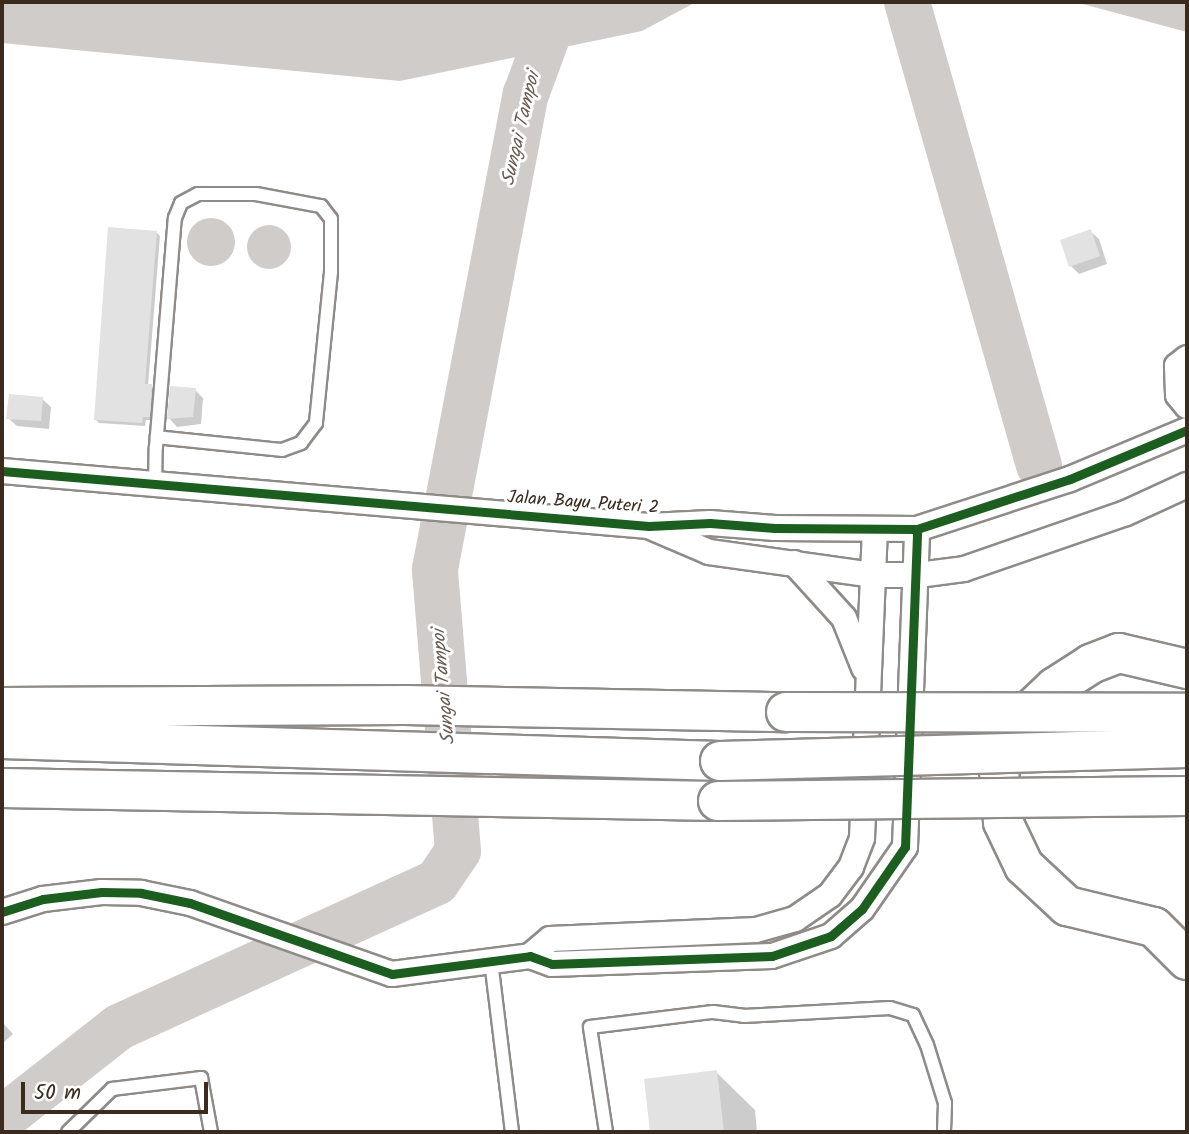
<!DOCTYPE html>
<style>
body{margin:0}
#map{position:relative;width:1189px;height:1134px;overflow:hidden;background:#fff;font-family:Kalam,sans-serif}
div>[style]{position:absolute}
[style*='--x']{left:calc(var(--x)*1px);top:calc(var(--y)*1px);width:calc(var(--w)*1px);rotate:calc(var(--a)*1deg)}
.water>*{inset:0;background:#d0ccca}
.round{border-radius:50%}
.shadow>*{inset:0;background:#0003}
.river>*{height:46px;margin:-23px;padding:0 23px;transform-origin:23px;border-radius:23px;background:#d0ccca}
.building>*{inset:0;background:#e3e2e2}
.roads{filter:drop-shadow(2px 0 #8e8b88) drop-shadow(-2px 0 #8e8b88) drop-shadow(0 2px #8e8b88) drop-shadow(0 -2px #8e8b88)}
.lane>*{height:12px;margin:-6px;padding:0 6px;transform-origin:6px;border-radius:6px;background:#fff}
.street>*{height:24px;margin:-12px;padding:0 12px;transform-origin:12px;border-radius:12px;background:#fff}
.highway>*{height:38px;margin:-19px;padding:0 19px;transform-origin:19px;border-radius:19px;background:#fff}
.bridges{filter:drop-shadow(2px 0 #8e8b88) drop-shadow(-2px 0 #8e8b88) drop-shadow(0 2px #8e8b88) drop-shadow(0 -2px #8e8b88)}
.highway-bridge>*{height:38px;margin:-19px;padding:0 19px;transform-origin:19px;border-radius:19px;background:#fff}
.cycleway>*{height:9px;margin:-4.5px;padding:0 4.5px;transform-origin:4.5px;border-radius:4.5px;background:#1b5e20}
span{translate:-50% -50%;white-space:nowrap;text-align:center;line-height:1.15;-webkit-text-stroke:6px #fff;paint-order:stroke}
.street-label{font-size:18px;color:#3b2a1e}
.water-label{font-size:19px;color:#685b52;font-style:italic}
.frame{position:absolute;inset:0;border:4px solid #3b2a1e;pointer-events:none}
.scale{position:absolute;left:21px;top:1082px;width:187px;height:32px;box-sizing:border-box;border:4px solid #3b2a1e;border-top:0;padding-left:9px;font-size:21px;line-height:24px;white-space:nowrap;color:#3b2a1e;-webkit-text-stroke:5px #fff;paint-order:stroke}
</style>
<div id="map">
<div class="water">
<div style="clip-path:polygon(2px 2px,696px 2px,642px 31px,400px 81px,2px 43px)"></div>
<div style="clip-path:polygon(1055px 2px,1187px 2px,1187px 32px,1079px 3px)"></div>
<div class="round" style="left:187px;top:218px;width:48px;height:48px"></div>
<div class="round" style="left:247px;top:225px;width:44px;height:44px"></div>
</div>
<div class="shadow">
<div style="clip-path:polygon(1090px 231px,1099px 239px,1107px 264px,1079px 274px,1071px 266px)"></div>
<div style="clip-path:polygon(156px 232px,160px 236px,148px 386px,155px 390px,153px 420px,146px 420px,145px 426px,99px 423px,95px 419px)"></div>
<div style="clip-path:polygon(195px 390px,203px 398px,201px 424px,177px 427px,169px 418px)"></div>
<div style="clip-path:polygon(42px 399px,51px 407px,49px 429px,17px 426px,8px 418px)"></div>
<div style="clip-path:polygon(2px 1022px,13px 1034px,2px 1044px)"></div>
<div style="clip-path:polygon(716px 1072px,755px 1110px,757px 1132px,651px 1132px,646px 1080px)"></div>
</div>
<div class="river">
<div style="--x:907;--y:2;--w:482;--a:74.1"></div>
<div style="--x:2;--y:1119;--w:149;--a:-38.2"></div>
<div style="--x:119;--y:1027;--w:349;--a:-24.5"></div>
<div style="--x:437;--y:882;--w:37;--a:-56"></div>
<div style="--x:458;--y:851;--w:283;--a:-94.7"></div>
<div style="--x:435;--y:569;--w:484;--a:-79.2"></div>
<div style="--x:526;--y:94;--w:98;--a:-69.7"></div>
</div>
<div class="building">
<div style="clip-path:polygon(108px 227px,157px 231px,145px 384px,152px 384px,150px 417px,143px 417px,142px 423px,94px 420px)"></div>
<div style="clip-path:polygon(1091px 229px,1100px 256px,1069px 267px,1060px 240px)"></div>
<div style="clip-path:polygon(170px 386px,196px 388px,193px 417px,167px 419px)"></div>
<div style="clip-path:polygon(9px 394px,43px 397px,41px 421px,6px 419px)"></div>
<div style="clip-path:polygon(717px 1070px,724px 1132px,650px 1132px,644px 1079px)"></div>
</div>
<div class="roads">
<div class="lane">
<div style="--x:155;--y:486;--w:39;--a:-89"></div>
<div style="--x:156;--y:447;--w:230;--a:-85.3"></div>
<div style="--x:175;--y:218;--w:16;--a:-68"></div>
<div style="--x:181;--y:203;--w:19;--a:-28"></div>
<div style="--x:198;--y:194;--w:58;--a:0"></div>
<div style="--x:256;--y:194;--w:66;--a:10.5"></div>
<div style="--x:321;--y:206;--w:16;--a:52"></div>
<div style="--x:331;--y:219;--w:53;--a:90"></div>
<div style="--x:331;--y:272;--w:152;--a:95.7"></div>
<div style="--x:316;--y:423;--w:25;--a:127"></div>
<div style="--x:301;--y:443;--w:20;--a:160"></div>
<div style="--x:282;--y:450;--w:126;--a:-174.1"></div>
<div style="--x:491;--y:961;--w:172;--a:83"></div>
<div style="--x:68;--y:1132;--w:62;--a:-44.3"></div>
<div style="--x:112;--y:1089;--w:90;--a:-7"></div>
<div style="--x:201;--y:1078;--w:55;--a:79.5"></div>
<div style="--x:606;--y:1132;--w:106;--a:-98.7"></div>
<div style="--x:590;--y:1027;--w:124;--a:-7"></div>
<div style="--x:713;--y:1012;--w:31;--a:7"></div>
<div style="--x:744;--y:1016;--w:146;--a:-3.1"></div>
<div style="--x:890;--y:1008;--w:24;--a:17"></div>
<div style="--x:913;--y:1015;--w:33;--a:65"></div>
<div style="--x:927;--y:1045;--w:61;--a:72.8"></div>
<div style="--x:945;--y:1103;--w:29;--a:92"></div>
</div>
<div class="street">
<div style="--x:1187;--y:358;--w:13;--a:141"></div>
<div style="--x:1177;--y:366;--w:29;--a:88"></div>
<div style="--x:1178;--y:395;--w:14;--a:51"></div>
<div style="--x:2;--y:471;--w:649;--a:4.86"></div>
<div style="--x:649;--y:526;--w:61;--a:-2.8"></div>
<div style="--x:710;--y:523;--w:65;--a:4.4"></div>
<div style="--x:775;--y:528;--w:142;--a:0.4"></div>
<div style="--x:917;--y:529;--w:161;--a:-18.1"></div>
<div style="--x:1070;--y:479;--w:127;--a:-22.7"></div>
<div style="--x:653;--y:528;--w:61;--a:23.2"></div>
<div style="--x:709;--y:552;--w:165;--a:8"></div>
<div style="--x:872;--y:575;--w:46;--a:0"></div>
<div style="--x:918;--y:575;--w:46;--a:-7.4"></div>
<div style="--x:964;--y:569;--w:171;--a:-19.1"></div>
<div style="--x:1126;--y:513;--w:67;--a:-24.7"></div>
<div style="--x:794;--y:563;--w:74;--a:47.7"></div>
<div style="--x:844;--y:618;--w:54;--a:68.2"></div>
<div style="--x:2;--y:912;--w:43;--a:-17.6"></div>
<div style="--x:43;--y:899;--w:59;--a:-6.8"></div>
<div style="--x:102;--y:892;--w:39;--a:1"></div>
<div style="--x:141;--y:893;--w:50;--a:11.5"></div>
<div style="--x:190;--y:903;--w:214;--a:19.4"></div>
<div style="--x:392;--y:974;--w:139;--a:-7.4"></div>
<div style="--x:530;--y:956;--w:23;--a:20"></div>
<div style="--x:552;--y:964;--w:220;--a:-2.1"></div>
<div style="--x:772;--y:956;--w:62;--a:-18.7"></div>
<div style="--x:831;--y:936;--w:41;--a:-41.1"></div>
<div style="--x:862;--y:909;--w:75;--a:-55.3"></div>
<div style="--x:905;--y:847;--w:318;--a:-87.8"></div>
<div style="--x:530;--y:956;--w:26;--a:-40"></div>
<div style="--x:550;--y:939;--w:206;--a:-2.5"></div>
<div style="--x:756;--y:930;--w:41;--a:-15.8"></div>
<div style="--x:795;--y:919;--w:42;--a:-34.4"></div>
<div style="--x:830;--y:895;--w:35;--a:-53"></div>
<div style="--x:851;--y:867;--w:31;--a:-69"></div>
<div style="--x:862;--y:838;--w:308;--a:-87.6"></div>
</div>
<div class="highway">
<div style="--x:1187;--y:669;--w:70;--a:-166.8"></div>
<div style="--x:1119;--y:653;--w:30;--a:159"></div>
<div style="--x:1091;--y:664;--w:43;--a:147.4"></div>
<div style="--x:1055;--y:687;--w:51;--a:136.6"></div>
<div style="--x:1018;--y:722;--w:52;--a:111.6"></div>
<div style="--x:999;--y:770;--w:52;--a:85.6"></div>
<div style="--x:1003;--y:822;--w:49;--a:64.5"></div>
<div style="--x:1024;--y:866;--w:59;--a:42.9"></div>
<div style="--x:1067;--y:906;--w:89;--a:13.6"></div>
<div style="--x:1154;--y:927;--w:47;--a:45"></div>
<div style="--x:2;--y:707;--w:403;--a:-0.3"></div>
<div style="--x:405;--y:705;--w:381;--a:1.1"></div>
<div style="--x:2;--y:739;--w:718;--a:1.76"></div>
<div style="--x:2;--y:788;--w:716;--a:1.04"></div>
</div>
</div>
<div class="bridges">
<div class="highway-bridge">
<div style="--x:786;--y:712;--w:401;--a:0.1"></div>
<div style="--x:720;--y:761;--w:467;--a:-1.6"></div>
<div style="--x:718;--y:801;--w:469;--a:-0.6"></div>
</div>
</div>
<div class="cycleway">
<div style="--x:2;--y:471;--w:649;--a:4.86"></div>
<div style="--x:649;--y:526;--w:61;--a:-2.8"></div>
<div style="--x:710;--y:523;--w:65;--a:4.4"></div>
<div style="--x:775;--y:528;--w:142;--a:0.4"></div>
<div style="--x:917;--y:529;--w:161;--a:-18.1"></div>
<div style="--x:1070;--y:479;--w:127;--a:-22.7"></div>
<div style="--x:2;--y:912;--w:43;--a:-17.6"></div>
<div style="--x:43;--y:899;--w:59;--a:-6.8"></div>
<div style="--x:102;--y:892;--w:39;--a:1"></div>
<div style="--x:141;--y:893;--w:50;--a:11.5"></div>
<div style="--x:190;--y:903;--w:214;--a:19.4"></div>
<div style="--x:392;--y:974;--w:139;--a:-7.4"></div>
<div style="--x:530;--y:956;--w:23;--a:20"></div>
<div style="--x:552;--y:964;--w:220;--a:-2.1"></div>
<div style="--x:772;--y:956;--w:62;--a:-18.7"></div>
<div style="--x:831;--y:936;--w:41;--a:-41.1"></div>
<div style="--x:862;--y:909;--w:75;--a:-55.3"></div>
<div style="--x:905;--y:847;--w:318;--a:-87.8"></div>
</div>
<div class="street-label">
<span style="left:583px;top:504px;rotate:4deg">Jalan Bayu Puteri 2</span>
</div>
<div class="water-label">
<span style="left:522px;top:129px;rotate:-77deg">Sungai Tampoi</span>
<span style="left:445px;top:687px;rotate:-95deg">Sungai Tampoi</span>
</div>
<div class="frame"></div>
<div class="scale">50 m</div>
</div>
